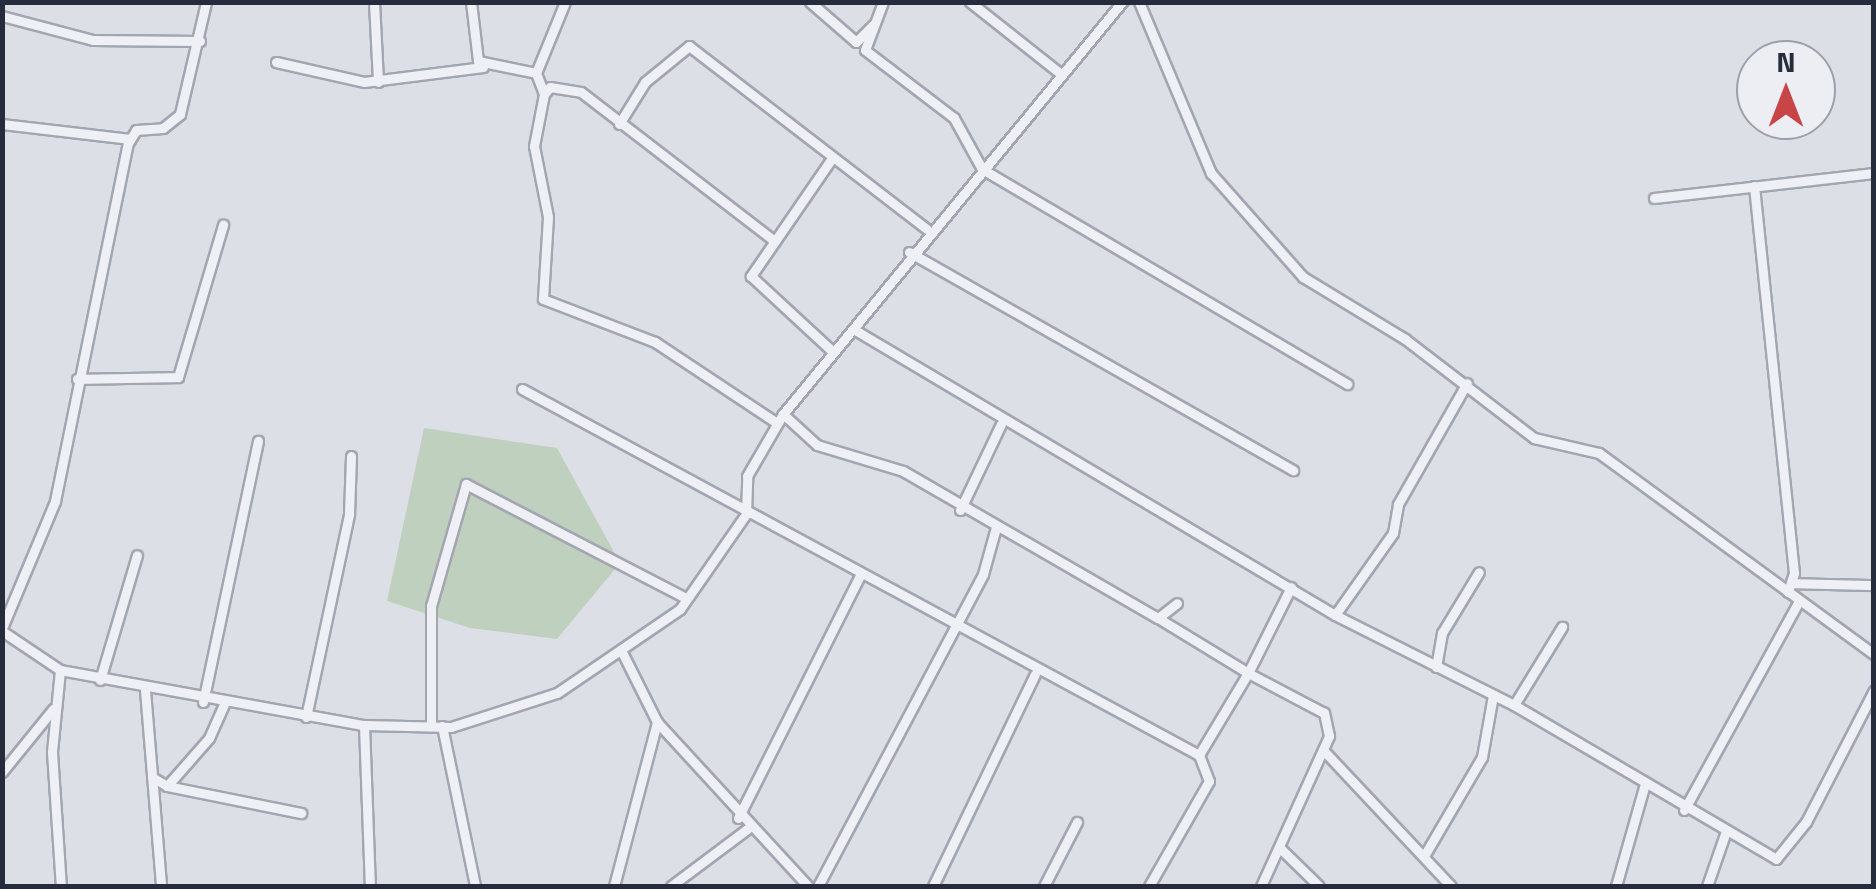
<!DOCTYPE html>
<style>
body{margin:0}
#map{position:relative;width:1876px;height:889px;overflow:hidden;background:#dddfe6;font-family:"Titillium Web",sans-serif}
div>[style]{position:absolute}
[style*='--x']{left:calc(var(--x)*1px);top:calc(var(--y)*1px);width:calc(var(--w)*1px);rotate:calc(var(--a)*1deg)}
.green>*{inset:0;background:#c0d0be}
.roads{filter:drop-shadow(2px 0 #a3a6b0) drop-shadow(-2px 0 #a3a6b0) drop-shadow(0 2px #a3a6b0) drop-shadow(0 -2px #a3a6b0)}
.street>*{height:9px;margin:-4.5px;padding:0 4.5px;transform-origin:4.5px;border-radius:4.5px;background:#eff0f5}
span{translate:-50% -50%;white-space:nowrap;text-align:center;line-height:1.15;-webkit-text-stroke:9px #eceef4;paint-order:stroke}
.frame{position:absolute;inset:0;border:5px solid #272c3c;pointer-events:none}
.north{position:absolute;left:1736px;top:40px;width:100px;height:100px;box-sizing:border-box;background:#eceef4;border:2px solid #9da0aa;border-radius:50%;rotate:0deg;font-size:28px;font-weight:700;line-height:40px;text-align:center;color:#272c3c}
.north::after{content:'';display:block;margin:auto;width:35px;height:45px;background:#c84547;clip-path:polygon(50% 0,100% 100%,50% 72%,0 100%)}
</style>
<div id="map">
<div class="green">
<div style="clip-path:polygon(424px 428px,557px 448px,620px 563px,557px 639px,470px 628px,387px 601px)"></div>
</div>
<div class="roads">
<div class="street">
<div style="--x:374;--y:2;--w:80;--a:87.1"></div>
<div style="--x:471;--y:2;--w:59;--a:83.2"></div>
<div style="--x:478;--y:61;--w:59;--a:11.7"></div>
<div style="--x:565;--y:2;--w:77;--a:112.2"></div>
<div style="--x:536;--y:73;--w:22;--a:69"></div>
<div style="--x:544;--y:94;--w:53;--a:100.9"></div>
<div style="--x:534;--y:146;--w:72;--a:78.8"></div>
<div style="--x:548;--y:217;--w:82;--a:93.5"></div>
<div style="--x:543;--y:299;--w:120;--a:21"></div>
<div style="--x:655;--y:342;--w:146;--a:33.6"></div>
<div style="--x:810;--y:2;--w:61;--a:41"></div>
<div style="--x:856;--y:42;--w:24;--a:-45"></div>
<div style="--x:883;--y:2;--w:51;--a:110.6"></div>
<div style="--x:865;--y:50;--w:112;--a:37.4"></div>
<div style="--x:954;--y:118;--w:58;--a:61.2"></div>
<div style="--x:982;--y:169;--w:424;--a:30.5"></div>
<div style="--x:970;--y:2;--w:116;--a:38.4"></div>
<div style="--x:1139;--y:2;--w:186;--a:67.2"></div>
<div style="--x:1211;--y:173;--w:139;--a:48.5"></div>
<div style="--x:1303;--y:277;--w:119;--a:31.3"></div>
<div style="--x:1405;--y:339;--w:163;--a:37.5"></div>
<div style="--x:1534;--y:438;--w:67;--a:13"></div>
<div style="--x:1599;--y:453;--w:341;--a:36.2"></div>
<div style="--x:2;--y:16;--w:94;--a:14.8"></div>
<div style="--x:93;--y:40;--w:107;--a:0.5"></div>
<div style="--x:276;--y:62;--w:90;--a:12.8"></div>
<div style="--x:364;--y:82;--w:120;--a:-7.2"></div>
<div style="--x:544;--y:94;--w:9;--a:-49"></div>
<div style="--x:550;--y:87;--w:31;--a:9"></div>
<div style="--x:581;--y:92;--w:241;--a:37.6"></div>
<div style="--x:2;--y:124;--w:129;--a:6.7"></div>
<div style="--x:619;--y:124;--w:49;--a:-58.2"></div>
<div style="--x:645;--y:82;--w:57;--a:-39.3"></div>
<div style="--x:689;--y:46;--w:300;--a:37.6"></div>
<div style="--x:830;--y:161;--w:140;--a:124.5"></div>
<div style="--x:751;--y:276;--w:112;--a:42.8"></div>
<div style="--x:1754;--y:186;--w:389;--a:84.1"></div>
<div style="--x:1794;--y:573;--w:20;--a:108"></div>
<div style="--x:1654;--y:198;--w:221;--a:-6.5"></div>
<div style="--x:909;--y:252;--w:442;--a:29.6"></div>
<div style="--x:855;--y:330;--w:558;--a:30.7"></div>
<div style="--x:1335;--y:615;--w:200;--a:26.7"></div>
<div style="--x:1514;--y:705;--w:92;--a:-58.4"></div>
<div style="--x:77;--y:379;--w:101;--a:-1.1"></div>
<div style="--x:178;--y:377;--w:159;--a:-73.5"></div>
<div style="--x:522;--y:389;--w:770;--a:28.4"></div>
<div style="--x:1199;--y:755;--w:28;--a:69"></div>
<div style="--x:1209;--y:781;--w:121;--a:119.7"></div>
<div style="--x:783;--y:414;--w:46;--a:42.4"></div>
<div style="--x:817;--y:445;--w:90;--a:16.8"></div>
<div style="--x:903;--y:471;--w:294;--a:30"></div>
<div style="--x:1158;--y:618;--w:24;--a:-38"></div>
<div style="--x:960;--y:510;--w:95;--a:-64.5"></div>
<div style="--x:1791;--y:583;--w:83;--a:1.4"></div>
<div style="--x:1335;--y:615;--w:100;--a:-54.7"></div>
<div style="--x:1393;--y:533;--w:29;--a:-80"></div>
<div style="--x:1398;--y:504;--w:139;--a:-60.3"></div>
<div style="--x:1158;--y:618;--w:105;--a:31.4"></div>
<div style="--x:1248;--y:673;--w:96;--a:120.9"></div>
<div style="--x:2;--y:628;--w:138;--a:-67.3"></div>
<div style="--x:55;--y:501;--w:365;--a:-78.5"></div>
<div style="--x:128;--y:143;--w:15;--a:-58"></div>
<div style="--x:136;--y:130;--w:27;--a:-4"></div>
<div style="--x:163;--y:128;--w:22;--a:-39"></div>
<div style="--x:180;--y:114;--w:115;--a:-76.9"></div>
<div style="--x:2;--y:631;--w:70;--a:33.9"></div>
<div style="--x:60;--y:670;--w:309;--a:10.3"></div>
<div style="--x:364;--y:725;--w:87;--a:1.3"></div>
<div style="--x:451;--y:727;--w:111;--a:-17.8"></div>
<div style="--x:557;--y:693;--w:149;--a:-34.3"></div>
<div style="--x:680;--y:609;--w:116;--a:-55.2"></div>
<div style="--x:746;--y:514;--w:38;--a:-88"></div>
<div style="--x:747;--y:476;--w:72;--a:-59.9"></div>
<div style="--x:783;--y:414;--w:534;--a:-50.55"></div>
<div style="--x:622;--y:652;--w:78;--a:63.4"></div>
<div style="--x:657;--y:722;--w:223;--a:47.4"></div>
<div style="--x:1436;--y:667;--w:35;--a:-80"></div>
<div style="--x:1442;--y:633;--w:71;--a:-58.8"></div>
<div style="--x:60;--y:670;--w:82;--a:95.6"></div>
<div style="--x:52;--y:752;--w:134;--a:86.2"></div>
<div style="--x:100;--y:680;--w:130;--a:-73.5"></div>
<div style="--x:145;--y:690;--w:197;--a:85.3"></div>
<div style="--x:203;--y:702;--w:267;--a:-78.1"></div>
<div style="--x:1514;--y:705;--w:304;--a:30.4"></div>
<div style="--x:1776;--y:859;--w:48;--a:-51"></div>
<div style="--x:1806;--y:822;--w:148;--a:-62.7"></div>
<div style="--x:306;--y:717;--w:208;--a:-78"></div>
<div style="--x:349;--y:514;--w:58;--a:-88"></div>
<div style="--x:364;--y:725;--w:161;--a:87.9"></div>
<div style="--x:431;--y:726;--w:120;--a:-90"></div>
<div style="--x:431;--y:606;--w:127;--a:-74"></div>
<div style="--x:466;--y:484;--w:248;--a:27.4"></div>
<div style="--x:442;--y:726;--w:163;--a:78.3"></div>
<div style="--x:1325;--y:752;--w:184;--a:46.8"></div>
<div style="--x:2;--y:772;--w:81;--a:-51"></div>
<div style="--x:152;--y:777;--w:17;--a:31"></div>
<div style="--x:167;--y:786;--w:64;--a:-48.8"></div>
<div style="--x:209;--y:738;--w:37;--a:-66"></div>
<div style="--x:167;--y:786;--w:137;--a:11.4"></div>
<div style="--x:1684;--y:810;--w:239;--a:-61.2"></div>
<div style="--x:738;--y:818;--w:274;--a:-63.3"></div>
<div style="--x:1280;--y:848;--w:54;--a:44.3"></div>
<div style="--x:1424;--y:856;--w:115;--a:-59.6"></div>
<div style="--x:1482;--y:757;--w:63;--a:-79.9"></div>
<div style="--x:614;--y:886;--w:170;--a:-75.3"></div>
<div style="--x:671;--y:886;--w:99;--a:-36.8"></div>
<div style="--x:818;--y:886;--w:353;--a:-62.1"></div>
<div style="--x:983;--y:574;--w:49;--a:-74.5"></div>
<div style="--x:933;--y:886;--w:235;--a:-64.3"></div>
<div style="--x:1044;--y:886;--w:72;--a:-62.7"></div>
<div style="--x:1261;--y:886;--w:165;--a:-65.6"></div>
<div style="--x:1329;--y:736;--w:24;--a:-102"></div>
<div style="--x:1324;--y:713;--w:86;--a:-152.2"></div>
<div style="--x:1248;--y:673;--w:96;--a:-63.4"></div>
<div style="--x:1616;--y:886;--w:103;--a:-74.2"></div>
<div style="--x:1707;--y:886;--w:55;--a:-70.9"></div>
</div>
</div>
<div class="frame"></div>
<div class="north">N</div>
</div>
